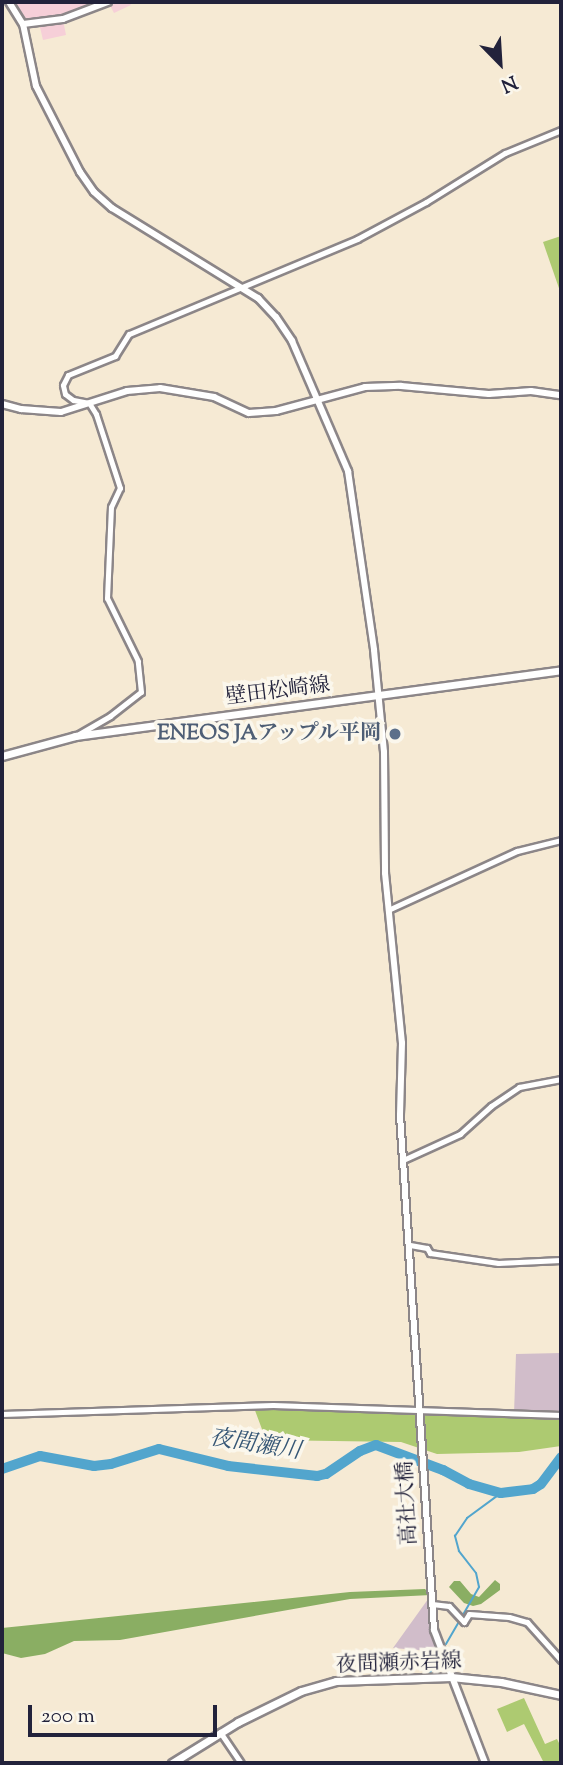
<!DOCTYPE html>
<meta charset="utf-8">
<style>
body{margin:0}
#map{position:relative;width:563px;height:1765px;overflow:hidden;background:#f6ead4;font-family:"Sorts Mill Goudy","Noto Serif JP",serif}
div>[style]{position:absolute}
[style*='--x']{left:calc(var(--x)*1px);top:calc(var(--y)*1px);width:calc(var(--w)*1px);rotate:calc(var(--a)*1deg)}
.built>*{inset:0;background:#f6cfd8}
.industrial>*{inset:0;background:#d1bdca}
.green>*{inset:0;background:#adca71}
.forest>*{inset:0;background:#8aae63}
.stream>*{height:2px;margin:-1px;padding:0 1px;transform-origin:1px;border-radius:1px;background:#52a5cd}
.river>*{height:10px;margin:-5px;padding:0 5px;transform-origin:5px;border-radius:5px;background:#52a5cd}
.roads{filter:drop-shadow(2px 0 #8c8688) drop-shadow(-2px 0 #8c8688) drop-shadow(0 2px #8c8688) drop-shadow(0 -2px #8c8688)}
.minor>*{height:5px;margin:-2.5px;padding:0 2.5px;transform-origin:2.5px;border-radius:2.5px;background:#fff}
.tertiary>*{height:6px;margin:-3px;padding:0 3px;transform-origin:3px;border-radius:3px;background:#fff}
.secondary>*{height:7px;margin:-3.5px;padding:0 3.5px;transform-origin:3.5px;border-radius:3.5px;background:#fff}
.dots>*{width:19px;height:19px;translate:-50% -50%;box-sizing:border-box;border:4px solid #fbf7ec;border-radius:50%}
span{translate:-50% -50%;white-space:nowrap;text-align:center;line-height:1.15;-webkit-text-stroke:7px #fbf7ec;paint-order:stroke}
.street-label{font-size:21px;color:#22223b}
.service-label{font-size:21px;color:#4e5e75;font-weight:700}
.right{translate:-100% -50%;text-align:right}
.water-label{font-size:23px;color:#355675;font-style:italic}
.frame{position:absolute;inset:0;border:4px solid #22223b;pointer-events:none}
.north{position:absolute;left:465px;top:28px;width:70px;height:70px;-webkit-text-stroke:5px #fbf7ec;paint-order:stroke;rotate:156deg;font-size:19px;font-weight:700;line-height:28px;text-align:center;color:#22223b}
.north::after{content:'';display:block;margin:auto;width:24px;height:32px;background:#22223b;clip-path:polygon(50% 0,100% 100%,50% 72%,0 100%)}
.scale{position:absolute;left:28px;top:1705px;width:189px;height:32px;box-sizing:border-box;border:4px solid #22223b;border-top:0;padding-left:9px;font-size:21px;line-height:24px;white-space:nowrap;color:#22223b;-webkit-text-stroke:5px #fbf7ec;paint-order:stroke}
</style>
<div id="map">
<div class="built">
<div style="clip-path:polygon(9px 2px,129px 2px,131px 5px,114px 13px,108px 2px,63px 20px,66px 35px,43px 40px,39px 23px,23px 24px)"></div>
</div>
<div class="industrial">
<div style="clip-path:polygon(561px 1353px,561px 1415px,514px 1414px,516px 1354px)"></div>
<div style="clip-path:polygon(431px 1595px,434px 1630px,442px 1652px,393px 1648px)"></div>
</div>
<div class="green">
<div style="clip-path:polygon(561px 236px,561px 294px,543px 242px)"></div>
<div style="clip-path:polygon(253px 1405px,561px 1415px,561px 1446px,519px 1452px,437px 1454px,401px 1442px,266px 1440px)"></div>
<div style="clip-path:polygon(524px 1698px,545px 1744px,557px 1739px,561px 1747px,561px 1763px,544px 1763px,524px 1724px,507px 1732px,497px 1709px)"></div>
</div>
<div class="forest">
<div style="clip-path:polygon(495px 1580px,500px 1584px,500px 1590px,481px 1604px,473px 1606px,464px 1603px,449px 1587px,454px 1581px,460px 1581px,471px 1594px,479px 1597px)"></div>
<div style="clip-path:polygon(425px 1589px,431px 1595px,350px 1599px,120px 1640px,74px 1641px,45px 1654px,21px 1658px,2px 1653px,2px 1628px,350px 1592px)"></div>
</div>
<div class="stream">
<div style="--x:505;--y:1619;--w:22;--a:16"></div>
<div style="--x:526;--y:1625;--w:8;--a:50"></div>
<div style="--x:446;--y:1644;--w:66;--a:-59.9"></div>
<div style="--x:479;--y:1587;--w:14;--a:-102"></div>
<div style="--x:476;--y:1573;--w:28;--a:-128"></div>
<div style="--x:459;--y:1551;--w:16;--a:-105"></div>
<div style="--x:455;--y:1536;--w:22;--a:-56"></div>
<div style="--x:467;--y:1518;--w:42;--a:-36.3"></div>
<div style="--x:549;--y:1650;--w:20;--a:53"></div>
<div style="--x:425;--y:1673;--w:5;--a:0"></div>
<div style="--x:430;--y:1673;--w:17;--a:-62"></div>
</div>
<div class="river">
<div style="--x:2;--y:1469;--w:40;--a:-18.9"></div>
<div style="--x:40;--y:1456;--w:55;--a:10.5"></div>
<div style="--x:94;--y:1466;--w:17;--a:-7"></div>
<div style="--x:111;--y:1464;--w:50;--a:-17.4"></div>
<div style="--x:159;--y:1449;--w:71;--a:13.8"></div>
<div style="--x:228;--y:1466;--w:90;--a:6.4"></div>
<div style="--x:317;--y:1476;--w:9;--a:-13"></div>
<div style="--x:326;--y:1474;--w:41;--a:-34.1"></div>
<div style="--x:360;--y:1451;--w:17;--a:-21"></div>
<div style="--x:376;--y:1445;--w:72;--a:20.5"></div>
<div style="--x:443;--y:1470;--w:30;--a:28"></div>
<div style="--x:469;--y:1484;--w:33;--a:16"></div>
<div style="--x:501;--y:1493;--w:32;--a:-7"></div>
<div style="--x:533;--y:1489;--w:9;--a:-32"></div>
<div style="--x:541;--y:1484;--w:34;--a:-53"></div>
</div>
<div class="roads">
<div class="minor">
<div style="--x:79;--y:734;--w:36;--a:-30"></div>
<div style="--x:110;--y:716;--w:39;--a:-38"></div>
<div style="--x:141;--y:692;--w:31;--a:-96"></div>
<div style="--x:138;--y:661;--w:70;--a:-116.2"></div>
<div style="--x:107;--y:598;--w:91;--a:-87.5"></div>
<div style="--x:111;--y:507;--w:21;--a:-65"></div>
<div style="--x:120;--y:488;--w:78;--a:-108"></div>
<div style="--x:96;--y:414;--w:13;--a:-122"></div>
<div style="--x:89;--y:403;--w:16;--a:-169"></div>
<div style="--x:73;--y:400;--w:10;--a:-143"></div>
<div style="--x:65;--y:394;--w:9;--a:-103"></div>
<div style="--x:63;--y:385;--w:11;--a:-63"></div>
<div style="--x:68;--y:375;--w:51;--a:-22"></div>
<div style="--x:115;--y:356;--w:26;--a:-58"></div>
<div style="--x:129;--y:334;--w:247;--a:-22.6"></div>
<div style="--x:357;--y:239;--w:78;--a:-28.2"></div>
<div style="--x:426;--y:202;--w:93;--a:-31.8"></div>
<div style="--x:505;--y:153;--w:61;--a:-22.3"></div>
<div style="--x:388;--y:910;--w:142;--a:-24.6"></div>
<div style="--x:517;--y:851;--w:45;--a:-14"></div>
<div style="--x:403;--y:1160;--w:63;--a:-24.5"></div>
<div style="--x:460;--y:1134;--w:42;--a:-42.1"></div>
<div style="--x:491;--y:1106;--w:34;--a:-34"></div>
<div style="--x:519;--y:1087;--w:43;--a:-10.8"></div>
<div style="--x:410;--y:1245;--w:17;--a:10"></div>
<div style="--x:427;--y:1248;--w:6;--a:59"></div>
<div style="--x:430;--y:1253;--w:69;--a:8.4"></div>
<div style="--x:498;--y:1263;--w:63;--a:-2.7"></div>
<div style="--x:2;--y:1414;--w:271;--a:-1.9"></div>
<div style="--x:273;--y:1405;--w:288;--a:2"></div>
<div style="--x:432;--y:1604;--w:17;--a:7"></div>
<div style="--x:449;--y:1606;--w:22;--a:47"></div>
<div style="--x:464;--y:1622;--w:9;--a:-58"></div>
<div style="--x:469;--y:1614;--w:40;--a:4.3"></div>
<div style="--x:509;--y:1617;--w:19;--a:16"></div>
<div style="--x:527;--y:1622;--w:51;--a:48.2"></div>
<div style="--x:220;--y:1732;--w:37;--a:56"></div>
</div>
<div class="tertiary">
<div style="--x:9;--y:2;--w:26;--a:58"></div>
<div style="--x:23;--y:24;--w:63;--a:78.2"></div>
<div style="--x:36;--y:86;--w:97;--a:62.9"></div>
<div style="--x:80;--y:172;--w:24;--a:55"></div>
<div style="--x:94;--y:192;--w:24;--a:42"></div>
<div style="--x:112;--y:208;--w:172;--a:31.7"></div>
<div style="--x:258;--y:298;--w:26;--a:47"></div>
<div style="--x:276;--y:317;--w:29;--a:56"></div>
<div style="--x:292;--y:341;--w:142;--a:66.7"></div>
<div style="--x:348;--y:471;--w:181;--a:81.7"></div>
<div style="--x:374;--y:650;--w:102;--a:84.4"></div>
<div style="--x:384;--y:752;--w:121;--a:89.5"></div>
<div style="--x:385;--y:873;--w:171;--a:84.3"></div>
<div style="--x:402;--y:1043;--w:72;--a:91.6"></div>
<div style="--x:400;--y:1115;--w:516;--a:86.22"></div>
<div style="--x:434;--y:1630;--w:142;--a:69"></div>
<div style="--x:23;--y:24;--w:40;--a:-7.1"></div>
<div style="--x:63;--y:19;--w:48;--a:-20.7"></div>
<div style="--x:2;--y:404;--w:20;--a:15"></div>
<div style="--x:21;--y:409;--w:40;--a:4.3"></div>
<div style="--x:61;--y:412;--w:69;--a:-17.7"></div>
<div style="--x:127;--y:391;--w:33;--a:-5"></div>
<div style="--x:160;--y:388;--w:55;--a:9.5"></div>
<div style="--x:214;--y:397;--w:38;--a:25"></div>
<div style="--x:249;--y:413;--w:27;--a:-4"></div>
<div style="--x:276;--y:411;--w:92;--a:-15.1"></div>
<div style="--x:365;--y:387;--w:36;--a:-2"></div>
<div style="--x:401;--y:386;--w:88;--a:5.2"></div>
<div style="--x:489;--y:394;--w:42;--a:-4.1"></div>
<div style="--x:531;--y:391;--w:30;--a:8"></div>
</div>
<div class="secondary">
<div style="--x:2;--y:756;--w:76;--a:-15.3"></div>
<div style="--x:75;--y:736;--w:490;--a:-7.7"></div>
<div style="--x:172;--y:1763;--w:78;--a:-31.8"></div>
<div style="--x:238;--y:1722;--w:70;--a:-26.2"></div>
<div style="--x:301;--y:1691;--w:36;--a:-16"></div>
<div style="--x:336;--y:1681;--w:115;--a:-2"></div>
<div style="--x:451;--y:1677;--w:50;--a:5.7"></div>
<div style="--x:501;--y:1682;--w:61;--a:12.2"></div>
</div>
</div>
<div class="dots">
<div style="left:395px;top:734px;background:#5c6f8a"></div>
</div>
<div class="street-label">
<span style="left:278px;top:692px;rotate:-7deg">壁田松崎線</span>
<span style="left:408px;top:1503px;rotate:-93deg">高社大橋</span>
<span style="left:399px;top:1664px;rotate:-2deg">夜間瀬赤岩線</span>
</div>
<div class="service-label">
<span class="right" style="left:381px;top:734px">ENEOS JAアップル平岡</span>
</div>
<div class="water-label">
<span style="left:255px;top:1446px;rotate:9deg">夜間瀬川</span>
</div>
<div class="frame"></div>
<div class="north">N</div>
<div class="scale">200 m</div>
</div>
